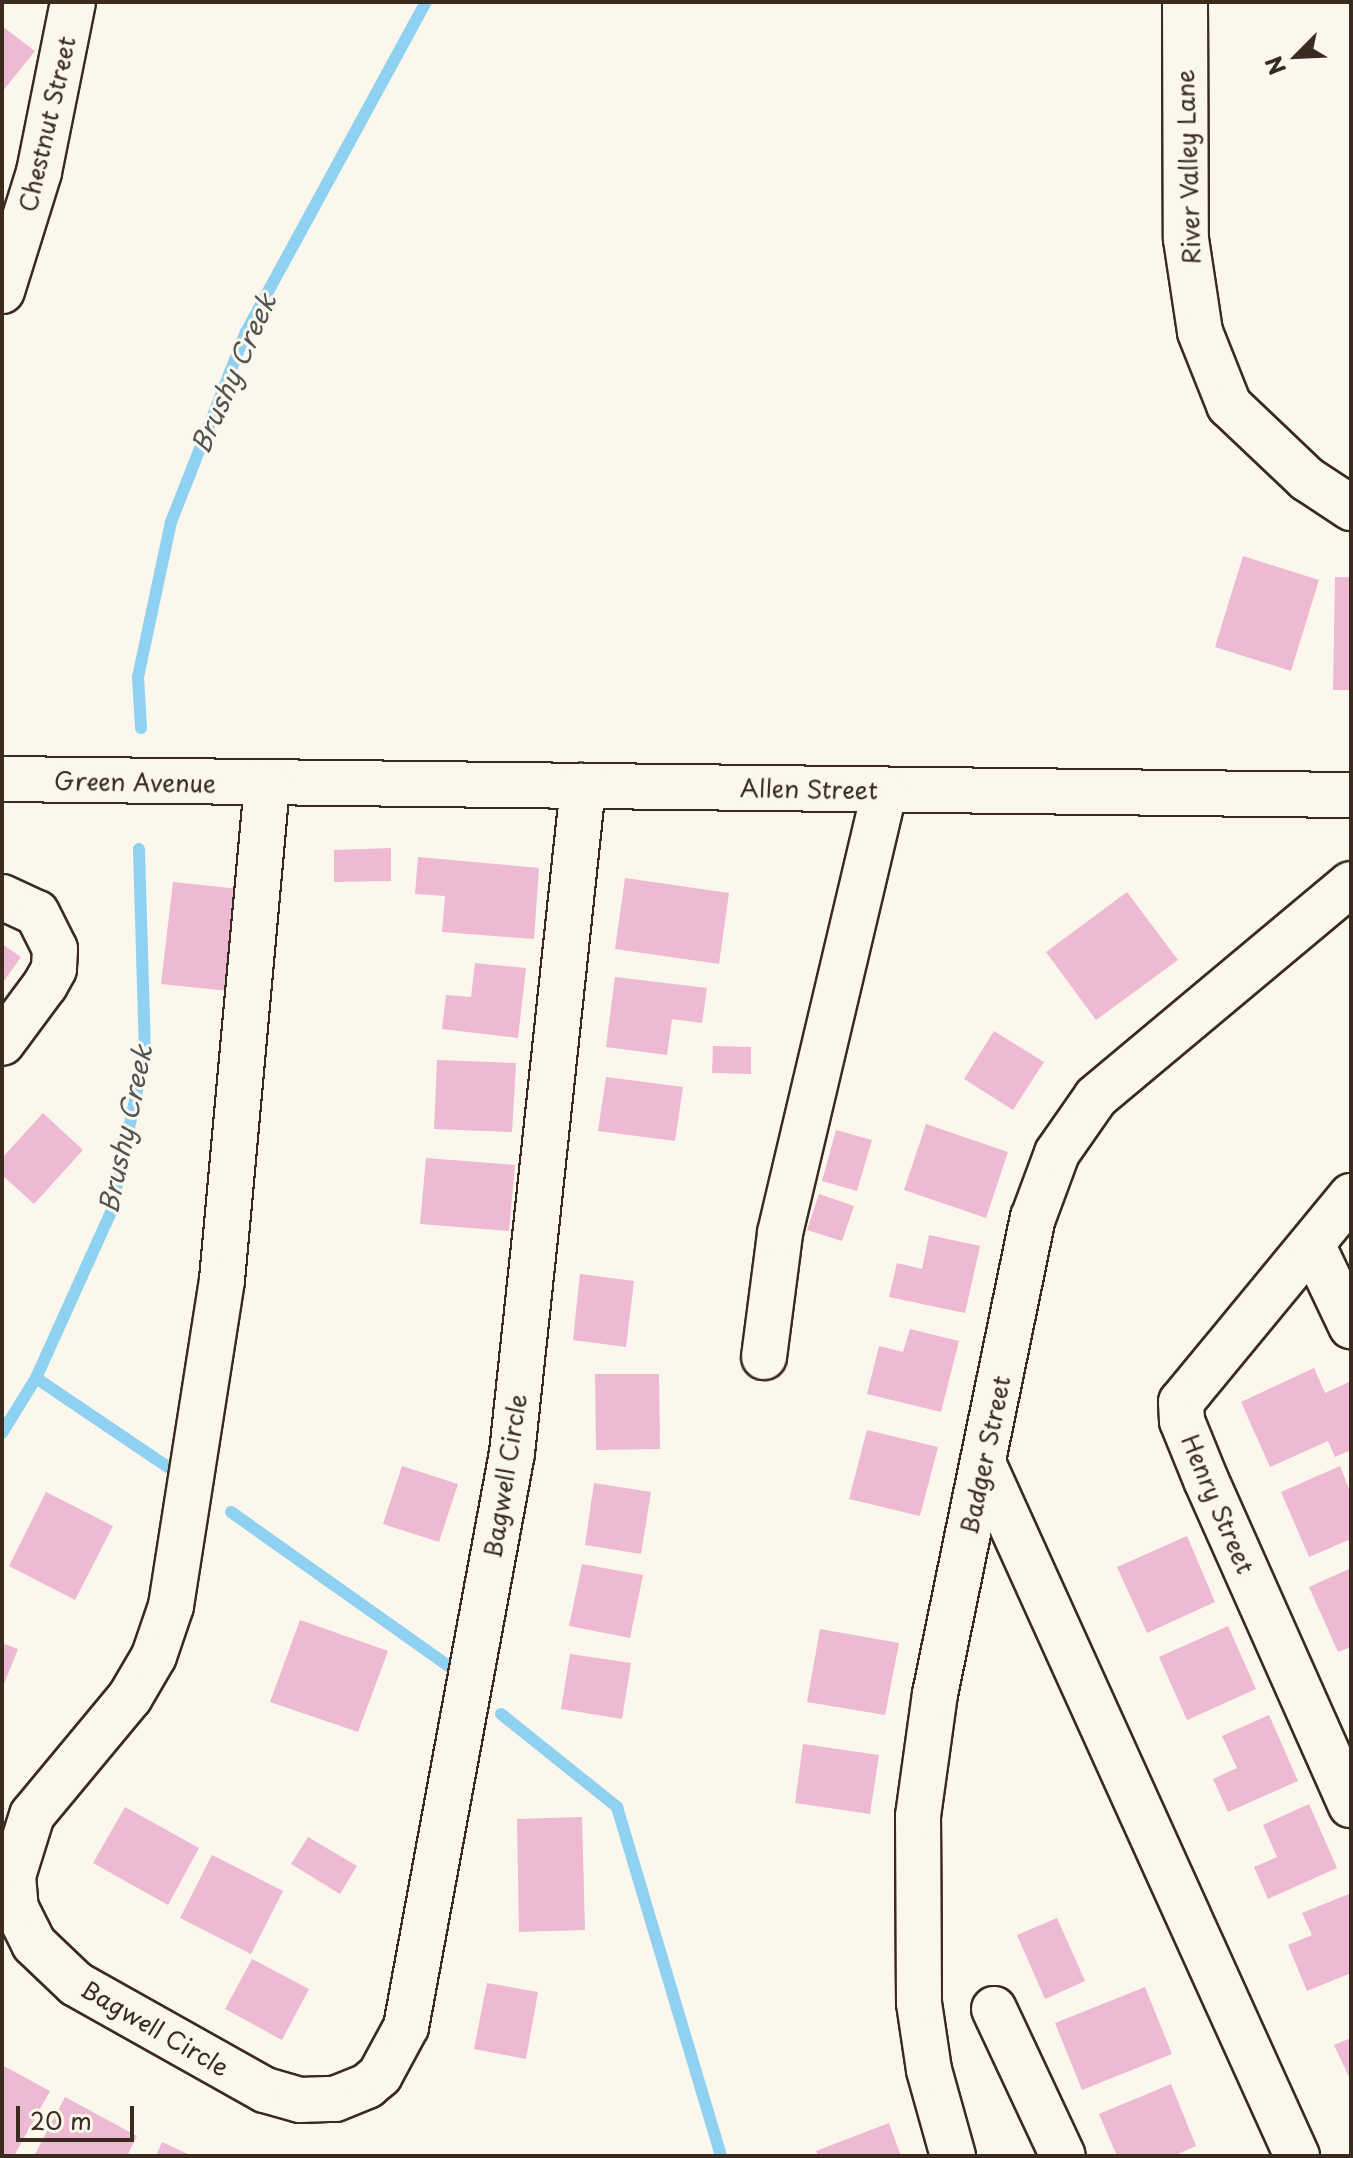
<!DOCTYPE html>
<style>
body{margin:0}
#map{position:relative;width:1353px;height:2158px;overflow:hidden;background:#fbf7ec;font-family:"Playpen Sans",sans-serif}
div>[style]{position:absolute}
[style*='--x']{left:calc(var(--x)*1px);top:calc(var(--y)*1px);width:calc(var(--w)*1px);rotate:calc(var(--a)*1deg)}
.stream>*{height:12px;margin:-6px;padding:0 6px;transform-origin:6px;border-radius:6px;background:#8fd1f0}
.building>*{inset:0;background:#eeb9d3}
.roads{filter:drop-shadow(2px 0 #3b2a1e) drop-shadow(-2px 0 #3b2a1e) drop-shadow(0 2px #3b2a1e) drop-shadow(0 -2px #3b2a1e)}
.minor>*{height:44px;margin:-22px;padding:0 22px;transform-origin:22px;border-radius:22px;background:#fbf7ec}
span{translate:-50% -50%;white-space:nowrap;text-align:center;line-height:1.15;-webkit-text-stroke:6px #fbf7ec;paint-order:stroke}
.street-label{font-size:24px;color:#3b2a1e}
.water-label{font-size:26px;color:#505452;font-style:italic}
.frame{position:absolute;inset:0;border:4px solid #3b2a1e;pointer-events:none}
.north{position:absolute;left:1257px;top:16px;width:80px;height:80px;-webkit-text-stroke:6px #fbf7ec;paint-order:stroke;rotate:246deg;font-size:22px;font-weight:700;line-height:32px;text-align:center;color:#3b2a1e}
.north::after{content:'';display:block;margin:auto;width:28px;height:36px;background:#3b2a1e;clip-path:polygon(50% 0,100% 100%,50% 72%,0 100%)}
.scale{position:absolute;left:16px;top:2106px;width:118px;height:36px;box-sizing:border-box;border:4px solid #3b2a1e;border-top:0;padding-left:10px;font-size:24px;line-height:28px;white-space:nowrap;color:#3b2a1e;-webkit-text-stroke:6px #fbf7ec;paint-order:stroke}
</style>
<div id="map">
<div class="stream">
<div style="--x:141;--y:728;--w:51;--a:-93.4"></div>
<div style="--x:138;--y:677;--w:158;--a:-78"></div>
<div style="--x:171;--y:522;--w:204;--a:-68.5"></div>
<div style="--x:246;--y:332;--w:376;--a:-61.4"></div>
<div style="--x:36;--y:1378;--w:159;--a:34"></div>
<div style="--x:2;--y:1433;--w:65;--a:-58.3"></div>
<div style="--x:36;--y:1378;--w:182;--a:-65.7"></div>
<div style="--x:111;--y:1212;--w:163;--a:-77.9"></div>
<div style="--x:145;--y:1053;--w:204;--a:-91.7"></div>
<div style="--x:231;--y:1512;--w:268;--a:35.3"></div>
<div style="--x:501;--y:1714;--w:149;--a:38.7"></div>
<div style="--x:617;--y:1807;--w:364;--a:73.4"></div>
</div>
<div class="building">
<div style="clip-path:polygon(2px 26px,35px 51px,2px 92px)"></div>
<div style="clip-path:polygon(1243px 556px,1319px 580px,1291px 671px,1215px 647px)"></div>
<div style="clip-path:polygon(1335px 577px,1351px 577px,1351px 690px,1333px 690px)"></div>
<div style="clip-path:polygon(391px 848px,391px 881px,334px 882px,334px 850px)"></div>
<div style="clip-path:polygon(418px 857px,539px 868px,534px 939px,442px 932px,445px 896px,415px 894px)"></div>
<div style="clip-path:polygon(625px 878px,729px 893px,719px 964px,615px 949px)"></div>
<div style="clip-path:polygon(173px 882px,240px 889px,229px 991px,161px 984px)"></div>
<div style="clip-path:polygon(1127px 892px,1178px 960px,1096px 1020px,1046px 952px)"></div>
<div style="clip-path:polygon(2px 944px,21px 957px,2px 984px)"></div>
<div style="clip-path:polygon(475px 963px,526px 968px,518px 1038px,442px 1029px,446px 995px,471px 997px)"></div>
<div style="clip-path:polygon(615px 977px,707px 988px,702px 1023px,672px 1019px,667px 1055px,606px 1047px)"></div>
<div style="clip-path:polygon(994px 1031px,1044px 1062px,1013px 1110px,964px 1079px)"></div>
<div style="clip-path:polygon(713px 1046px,751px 1047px,751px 1074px,712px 1073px)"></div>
<div style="clip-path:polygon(437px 1060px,516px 1063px,512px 1132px,434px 1129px)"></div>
<div style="clip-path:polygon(606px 1077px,683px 1087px,675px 1141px,598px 1131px)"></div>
<div style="clip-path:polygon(43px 1113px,83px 1150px,34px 1204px,2px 1175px,2px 1158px)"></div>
<div style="clip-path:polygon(926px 1124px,1008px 1152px,986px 1218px,904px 1190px)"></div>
<div style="clip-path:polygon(836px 1130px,872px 1140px,857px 1191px,822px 1181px)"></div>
<div style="clip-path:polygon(426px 1158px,515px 1165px,509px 1231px,420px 1224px)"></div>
<div style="clip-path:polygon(819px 1194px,854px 1206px,842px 1241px,807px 1230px)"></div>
<div style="clip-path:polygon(929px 1235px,980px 1246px,965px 1313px,889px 1297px,897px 1263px,922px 1269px)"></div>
<div style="clip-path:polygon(580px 1274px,634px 1281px,626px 1347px,573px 1340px)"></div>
<div style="clip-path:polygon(910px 1329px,959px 1341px,941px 1412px,867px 1394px,879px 1346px,903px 1352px)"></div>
<div style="clip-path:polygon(1314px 1368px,1325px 1393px,1351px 1381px,1351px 1450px,1335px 1457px,1328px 1441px,1270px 1467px,1241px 1402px)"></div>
<div style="clip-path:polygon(595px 1374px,659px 1374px,660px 1449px,596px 1450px)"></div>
<div style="clip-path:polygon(867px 1430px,938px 1447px,920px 1516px,849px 1499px)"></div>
<div style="clip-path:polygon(402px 1466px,458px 1484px,439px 1542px,383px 1524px)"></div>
<div style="clip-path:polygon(1340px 1466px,1351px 1494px,1351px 1539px,1309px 1557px,1281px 1492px)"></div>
<div style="clip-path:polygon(594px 1483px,651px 1492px,641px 1554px,585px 1545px)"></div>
<div style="clip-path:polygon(46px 1492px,113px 1526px,75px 1600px,9px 1566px)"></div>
<div style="clip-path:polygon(1187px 1536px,1215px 1602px,1147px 1633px,1117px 1567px)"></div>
<div style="clip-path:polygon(582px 1564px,643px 1575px,630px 1638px,569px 1626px)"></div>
<div style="clip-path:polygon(1351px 1568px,1351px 1647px,1338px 1652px,1309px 1587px)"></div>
<div style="clip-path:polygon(300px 1620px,388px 1651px,358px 1732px,270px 1702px)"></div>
<div style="clip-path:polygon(1228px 1626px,1256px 1689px,1187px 1720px,1159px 1657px)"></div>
<div style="clip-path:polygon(820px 1629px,899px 1643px,885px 1715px,807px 1702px)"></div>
<div style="clip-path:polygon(2px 1643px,18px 1649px,2px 1689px)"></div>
<div style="clip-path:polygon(570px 1654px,631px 1663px,622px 1719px,561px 1709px)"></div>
<div style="clip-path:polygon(1269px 1715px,1298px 1781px,1228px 1812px,1213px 1779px,1237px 1768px,1222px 1736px)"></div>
<div style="clip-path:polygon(803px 1744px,879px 1755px,870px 1814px,795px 1803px)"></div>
<div style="clip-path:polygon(1309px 1804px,1337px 1868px,1268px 1899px,1254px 1867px,1277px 1857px,1263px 1825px)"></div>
<div style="clip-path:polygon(125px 1807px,199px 1848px,168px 1905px,93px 1863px)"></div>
<div style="clip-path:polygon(582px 1817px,585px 1930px,519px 1932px,517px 1819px)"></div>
<div style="clip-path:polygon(308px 1837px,357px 1866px,340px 1894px,291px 1864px)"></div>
<div style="clip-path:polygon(212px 1855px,283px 1891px,251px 1954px,180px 1918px)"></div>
<div style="clip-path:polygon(1351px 1893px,1351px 1973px,1307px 1991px,1288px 1945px,1312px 1935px,1302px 1913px)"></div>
<div style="clip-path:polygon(1057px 1918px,1085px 1981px,1045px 1999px,1017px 1935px)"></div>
<div style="clip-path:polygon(252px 1959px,309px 1989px,282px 2040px,225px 2009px)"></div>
<div style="clip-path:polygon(487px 1983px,538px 1992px,526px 2059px,474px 2049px)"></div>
<div style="clip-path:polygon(1145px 1987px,1172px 2054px,1082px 2090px,1055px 2023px)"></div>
<div style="clip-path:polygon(1351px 2038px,1351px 2076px,1349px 2077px,1334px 2045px)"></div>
<div style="clip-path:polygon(2px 2065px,50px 2091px,14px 2156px,2px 2156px)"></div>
<div style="clip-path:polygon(1171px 2084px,1196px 2146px,1173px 2156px,1117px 2156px,1099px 2114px)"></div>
<div style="clip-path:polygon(65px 2097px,137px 2136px,127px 2156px,34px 2156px)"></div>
<div style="clip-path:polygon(889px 2123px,901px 2156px,818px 2156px,816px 2151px)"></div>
<div style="clip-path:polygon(162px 2142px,192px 2156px,156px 2156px)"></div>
</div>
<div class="roads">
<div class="minor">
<div style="--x:1185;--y:2;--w:237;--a:89.8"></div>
<div style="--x:1186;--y:239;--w:94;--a:81.4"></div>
<div style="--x:1200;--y:332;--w:79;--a:68.3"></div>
<div style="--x:1229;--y:405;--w:108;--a:43.5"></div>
<div style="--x:1307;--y:479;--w:53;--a:33.4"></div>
<div style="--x:2;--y:291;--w:125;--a:-72.7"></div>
<div style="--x:39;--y:172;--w:173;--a:-78.7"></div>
<div style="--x:2;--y:779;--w:1349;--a:0.68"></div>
<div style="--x:267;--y:785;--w:497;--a:95.2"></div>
<div style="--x:222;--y:1280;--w:330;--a:98.9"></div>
<div style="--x:171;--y:1606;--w:53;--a:108.8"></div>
<div style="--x:154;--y:1656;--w:48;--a:120.3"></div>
<div style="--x:130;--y:1697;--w:153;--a:129.7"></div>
<div style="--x:32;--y:1815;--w:64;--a:107.3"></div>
<div style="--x:13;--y:1876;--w:32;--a:85"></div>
<div style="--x:16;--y:1908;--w:40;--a:63.4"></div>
<div style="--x:34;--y:1944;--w:58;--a:43.6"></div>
<div style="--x:76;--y:1984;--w:217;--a:29.3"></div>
<div style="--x:265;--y:2090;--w:36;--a:16"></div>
<div style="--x:300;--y:2100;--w:35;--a:-2"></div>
<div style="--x:335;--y:2099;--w:35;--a:-22"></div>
<div style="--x:367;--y:2086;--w:17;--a:-40"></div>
<div style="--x:380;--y:2075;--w:55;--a:-61.6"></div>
<div style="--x:406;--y:2027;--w:584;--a:-79.54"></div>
<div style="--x:512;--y:1453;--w:671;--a:-83.92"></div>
<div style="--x:2;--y:897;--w:38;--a:25"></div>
<div style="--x:37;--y:913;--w:40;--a:63.4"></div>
<div style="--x:55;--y:949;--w:20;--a:93"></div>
<div style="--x:54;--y:969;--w:18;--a:119"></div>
<div style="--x:45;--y:985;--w:72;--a:126.6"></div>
<div style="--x:1351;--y:1196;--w:267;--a:129.5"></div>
<div style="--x:1181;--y:1402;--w:19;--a:87"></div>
<div style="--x:1182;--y:1421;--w:64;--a:67.9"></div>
<div style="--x:1206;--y:1480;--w:356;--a:66"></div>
<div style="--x:1313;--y:1246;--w:89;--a:64.6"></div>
<div style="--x:764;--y:1357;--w:125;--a:-82.6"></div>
<div style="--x:780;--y:1233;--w:455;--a:-76.7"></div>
<div style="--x:984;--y:1465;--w:759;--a:65.63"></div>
<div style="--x:994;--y:2009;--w:162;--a:64.9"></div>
<div style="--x:953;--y:2156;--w:89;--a:-105.6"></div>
<div style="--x:929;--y:2070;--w:68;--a:-98.5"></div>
<div style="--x:919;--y:2003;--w:187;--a:-90.3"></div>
<div style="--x:918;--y:1816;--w:123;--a:-82.1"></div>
<div style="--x:935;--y:1694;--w:486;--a:-78.4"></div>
<div style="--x:1033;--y:1218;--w:69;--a:-69.7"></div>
<div style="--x:1057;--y:1153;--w:68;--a:-55.1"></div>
<div style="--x:1096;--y:1097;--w:332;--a:-39.9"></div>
</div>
</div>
<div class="street-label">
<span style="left:47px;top:124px;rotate:-77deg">Chestnut Street</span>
<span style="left:1188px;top:167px;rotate:-92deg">River Valley Lane</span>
<span style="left:135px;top:782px;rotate:1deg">Green Avenue</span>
<span style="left:809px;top:789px;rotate:1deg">Allen Street</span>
<span style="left:985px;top:1455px;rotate:-78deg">Badger Street</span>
<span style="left:505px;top:1476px;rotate:-81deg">Bagwell Circle</span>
<span style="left:1218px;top:1504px;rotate:67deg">Henry Street</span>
<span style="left:155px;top:2028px;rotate:30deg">Bagwell Circle</span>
</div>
<div class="water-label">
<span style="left:233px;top:373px;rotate:-66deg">Brushy Creek</span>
<span style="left:125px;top:1129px;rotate:-78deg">Brushy Creek</span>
</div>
<div class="frame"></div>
<div class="north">N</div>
<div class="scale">20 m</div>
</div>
